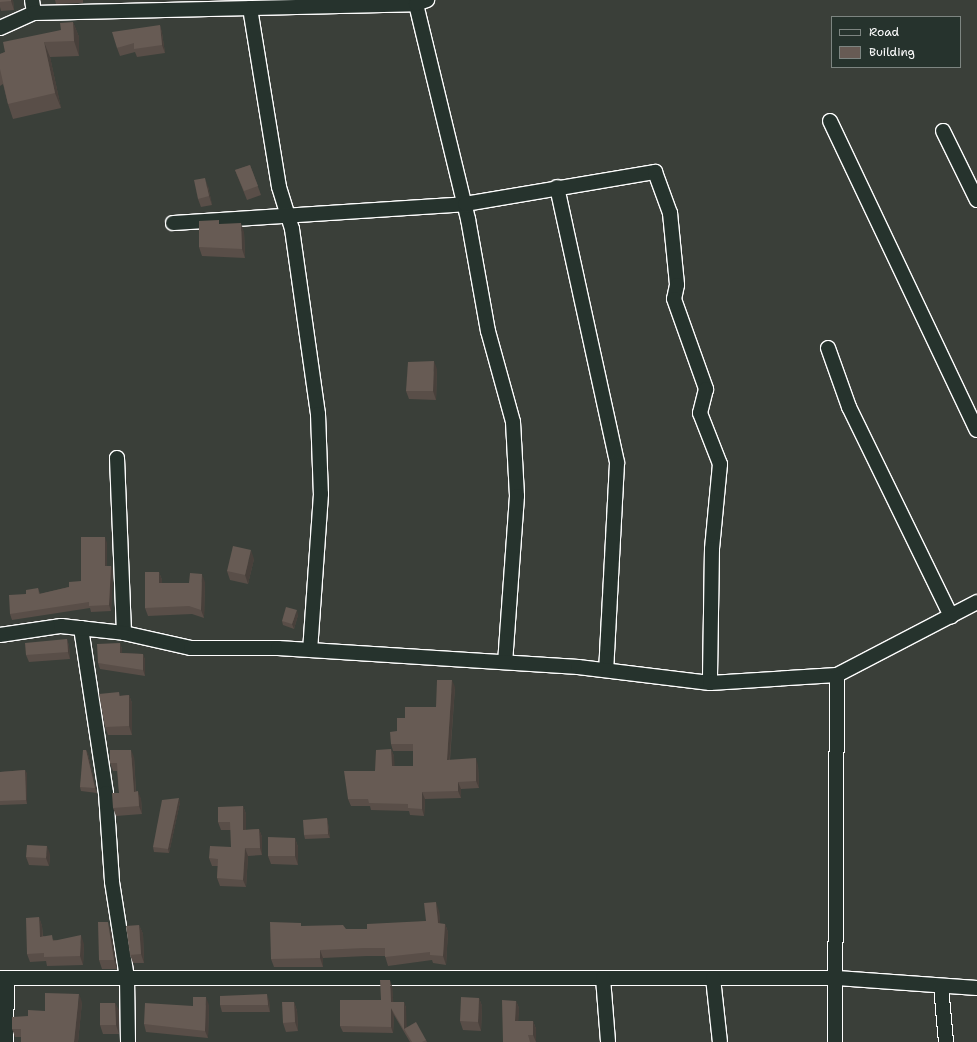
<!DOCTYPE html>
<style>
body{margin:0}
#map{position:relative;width:977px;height:1042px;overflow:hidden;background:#3a3f39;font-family:"Shantell Sans",sans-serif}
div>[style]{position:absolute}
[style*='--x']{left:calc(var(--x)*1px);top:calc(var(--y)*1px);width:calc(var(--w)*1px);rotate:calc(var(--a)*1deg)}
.roads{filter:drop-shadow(1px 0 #fff) drop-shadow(-1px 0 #fff) drop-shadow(0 1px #fff) drop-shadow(0 -1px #fff)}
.minor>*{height:14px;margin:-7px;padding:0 7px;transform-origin:7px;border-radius:7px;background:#26332d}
.wall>*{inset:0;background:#594e48}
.shaded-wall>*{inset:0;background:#48403b}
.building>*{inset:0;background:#675b54}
span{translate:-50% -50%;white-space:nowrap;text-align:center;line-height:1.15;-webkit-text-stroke:3.5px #26332d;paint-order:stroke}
.legend{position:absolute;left:831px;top:16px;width:130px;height:52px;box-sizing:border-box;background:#26332d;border:1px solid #7d8581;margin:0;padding:5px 7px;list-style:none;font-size:12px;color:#fff}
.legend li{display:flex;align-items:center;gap:8px;height:20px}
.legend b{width:20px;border:1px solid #7d8581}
</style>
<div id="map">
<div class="roads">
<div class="minor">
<div style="--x:32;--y:0;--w:13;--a:81"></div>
<div style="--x:415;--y:0;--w:225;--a:76.4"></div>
<div style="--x:468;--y:219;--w:114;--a:79.9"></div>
<div style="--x:488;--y:331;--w:94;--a:74.6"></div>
<div style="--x:513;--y:422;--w:74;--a:86.9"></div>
<div style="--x:517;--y:496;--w:166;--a:94.1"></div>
<div style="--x:250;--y:8;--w:181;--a:80.8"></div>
<div style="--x:279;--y:187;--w:44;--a:72.8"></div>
<div style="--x:292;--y:229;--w:187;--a:82"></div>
<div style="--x:318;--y:414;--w:80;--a:87.9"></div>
<div style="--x:321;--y:494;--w:156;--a:94"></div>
<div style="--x:0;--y:28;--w:37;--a:-24"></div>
<div style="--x:34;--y:13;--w:382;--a:-1.3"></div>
<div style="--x:416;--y:4;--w:12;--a:-20"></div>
<div style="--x:830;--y:121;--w:342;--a:64.6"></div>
<div style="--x:943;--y:131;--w:77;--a:63.8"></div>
<div style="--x:557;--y:187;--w:282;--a:77.7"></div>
<div style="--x:617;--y:463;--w:207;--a:93"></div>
<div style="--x:173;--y:223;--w:293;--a:-3.7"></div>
<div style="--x:465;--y:204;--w:193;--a:-9.6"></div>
<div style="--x:655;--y:172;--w:44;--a:69.9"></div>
<div style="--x:670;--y:213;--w:72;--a:84.4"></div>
<div style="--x:677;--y:285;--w:14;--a:102"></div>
<div style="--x:674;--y:299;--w:96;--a:70.4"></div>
<div style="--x:706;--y:389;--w:25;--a:104"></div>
<div style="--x:700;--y:413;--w:55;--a:68.6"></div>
<div style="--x:720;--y:464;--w:85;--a:95.4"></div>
<div style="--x:712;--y:549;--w:134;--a:90.9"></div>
<div style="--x:828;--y:348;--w:63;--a:70.4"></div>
<div style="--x:849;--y:407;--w:233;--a:64"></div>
<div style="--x:117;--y:458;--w:175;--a:87.7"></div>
<div style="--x:81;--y:628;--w:167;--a:81.4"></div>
<div style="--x:106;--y:793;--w:89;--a:86.1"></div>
<div style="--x:112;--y:882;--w:97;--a:81.1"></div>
<div style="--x:127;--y:978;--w:64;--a:89.1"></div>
<div style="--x:0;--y:635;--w:62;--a:-8.4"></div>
<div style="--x:61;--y:626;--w:63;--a:6.3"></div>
<div style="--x:124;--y:633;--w:69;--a:12.6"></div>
<div style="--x:191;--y:648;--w:87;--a:0"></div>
<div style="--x:278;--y:648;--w:301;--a:3.6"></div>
<div style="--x:578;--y:667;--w:133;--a:6.9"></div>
<div style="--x:710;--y:683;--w:127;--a:-3.6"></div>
<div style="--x:837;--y:675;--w:158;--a:-27.5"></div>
<div style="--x:0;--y:978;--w:837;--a:0"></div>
<div style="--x:837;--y:978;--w:140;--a:4.1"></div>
<div style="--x:603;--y:978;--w:64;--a:85.5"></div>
<div style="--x:713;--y:978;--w:64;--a:83.8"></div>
<div style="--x:941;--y:986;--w:56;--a:84.9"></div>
<div style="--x:6;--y:1042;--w:64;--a:-89.1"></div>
<div style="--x:835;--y:1042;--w:367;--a:-89.7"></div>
</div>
</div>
<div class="wall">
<div style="clip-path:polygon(0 0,13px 0,14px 10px,1px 11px,0 7px)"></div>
<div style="clip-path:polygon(55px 0,83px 0,83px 3px,56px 4px)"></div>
<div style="clip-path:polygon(73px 22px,79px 37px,79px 56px,50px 57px,61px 108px,13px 119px,8px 104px,3px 84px,0 86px,0 54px,61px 30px)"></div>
<div style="clip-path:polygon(160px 25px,162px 33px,165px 53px,137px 57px,135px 52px,120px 56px,117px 48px)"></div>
<div style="clip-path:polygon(250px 165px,261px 195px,247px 200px,235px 170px)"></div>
<div style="clip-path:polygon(208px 186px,212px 205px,201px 207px,198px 199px)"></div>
<div style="clip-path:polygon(220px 224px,244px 232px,245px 258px,202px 256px,199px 247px)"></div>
<div style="clip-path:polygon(437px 369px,436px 400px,409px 399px,406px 391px)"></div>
<div style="clip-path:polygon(107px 543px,107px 566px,111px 566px,113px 572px,111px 611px,91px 612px,90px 608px,12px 620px,10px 614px,26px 594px,38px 588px,40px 594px,69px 587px,81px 581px)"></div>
<div style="clip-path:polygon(254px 559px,248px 584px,230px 580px,227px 571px)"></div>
<div style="clip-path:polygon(159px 572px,162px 580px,162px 583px,189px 583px,205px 582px,204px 618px,192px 614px,148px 616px,145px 608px)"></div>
<div style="clip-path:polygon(298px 615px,294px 629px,283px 625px,282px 621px)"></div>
<div style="clip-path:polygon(67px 639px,69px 646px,70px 659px,29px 662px,26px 655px)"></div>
<div style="clip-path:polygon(120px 643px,122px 649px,122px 653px,143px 654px,145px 660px,145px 676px,100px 669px,98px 663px)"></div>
<div style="clip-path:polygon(455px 687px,450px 760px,478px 765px,479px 788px,461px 789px,461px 798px,425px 799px,424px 816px,410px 815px,409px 811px,371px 810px,370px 806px,351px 806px,348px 799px,375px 771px,391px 749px,394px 756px,394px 766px,413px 766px,413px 751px,393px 751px,391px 744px,405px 718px,436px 707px)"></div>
<div style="clip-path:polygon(119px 692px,120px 696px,129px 695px,132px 703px,132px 735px,108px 735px,105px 727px)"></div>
<div style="clip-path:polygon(86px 750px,88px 754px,97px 793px,81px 791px,80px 787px)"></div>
<div style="clip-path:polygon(134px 757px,136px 791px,141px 799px,142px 814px,116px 816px,113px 808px,119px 793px,117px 771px,113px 771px,110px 763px)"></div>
<div style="clip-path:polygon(25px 770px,27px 774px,27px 804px,0 805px,0 772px)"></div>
<div style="clip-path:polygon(180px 802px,169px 853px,154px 852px,153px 847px)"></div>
<div style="clip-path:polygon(243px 806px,246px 814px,246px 830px,259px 829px,262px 837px,262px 855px,248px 856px,246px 887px,220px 886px,217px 878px,218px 866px,212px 866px,209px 858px,231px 847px,231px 830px,221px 830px,218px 822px)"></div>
<div style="clip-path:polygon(327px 818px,328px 823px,330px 838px,305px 839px,304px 835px)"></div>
<div style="clip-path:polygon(295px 838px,298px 847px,298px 865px,271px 864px,268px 856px)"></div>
<div style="clip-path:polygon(50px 854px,49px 866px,29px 865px,26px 857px)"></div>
<div style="clip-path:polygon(439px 911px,440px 924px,445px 924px,448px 932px,446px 965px,433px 963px,432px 960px,388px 966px,385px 956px,367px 956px,323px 958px,323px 967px,274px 967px,271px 959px,302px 926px,346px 929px,367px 929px,426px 921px)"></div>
<div style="clip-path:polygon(39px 917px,42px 926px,43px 936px,54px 940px,84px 944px,83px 965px,47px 966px,46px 961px,30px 962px,27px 954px)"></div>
<div style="clip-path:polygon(139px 925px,143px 934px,144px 963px,133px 963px,130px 955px)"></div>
<div style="clip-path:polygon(111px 931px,117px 969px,102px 969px,99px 960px)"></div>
<div style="clip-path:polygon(392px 986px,393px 1002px,404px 1002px,406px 1008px,406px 1027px,426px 1040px,427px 1042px,410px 1042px,394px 1015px,393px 1033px,343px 1032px,340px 1026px,381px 1000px)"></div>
<div style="clip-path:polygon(479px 998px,482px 1006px,481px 1031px,463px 1030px,460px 1021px)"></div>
<div style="clip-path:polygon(269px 1000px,270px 1012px,222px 1012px,220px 1005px)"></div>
<div style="clip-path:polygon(516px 1001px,519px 1008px,518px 1021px,533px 1021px,536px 1029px,536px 1042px,503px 1042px)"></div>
<div style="clip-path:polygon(82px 1002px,78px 1042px,21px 1042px,21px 1037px,15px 1037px,12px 1029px,28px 1016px,45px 1011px)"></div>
<div style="clip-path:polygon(294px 1002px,297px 1011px,298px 1031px,286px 1032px,283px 1023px)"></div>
<div style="clip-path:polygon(115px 1003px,119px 1011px,119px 1034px,103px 1034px,100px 1025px)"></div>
<div style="clip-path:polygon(209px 1005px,208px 1038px,146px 1032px,144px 1024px,193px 1006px)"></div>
</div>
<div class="shaded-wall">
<div style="clip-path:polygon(11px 0,13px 0,14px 10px,11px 1px)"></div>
<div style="clip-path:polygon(73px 22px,79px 37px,79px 56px,74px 41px)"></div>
<div style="clip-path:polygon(160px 25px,162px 33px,165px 53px,162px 45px)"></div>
<div style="clip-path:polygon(44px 42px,50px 57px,61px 108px,55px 93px)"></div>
<div style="clip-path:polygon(205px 178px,208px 186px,212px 205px,209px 196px)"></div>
<div style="clip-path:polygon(241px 223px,244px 232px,245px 258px,242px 249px)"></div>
<div style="clip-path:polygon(434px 361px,437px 369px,436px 400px,433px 391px)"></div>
<div style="clip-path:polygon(105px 537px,107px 543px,107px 573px,105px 566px)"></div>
<div style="clip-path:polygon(251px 550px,254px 559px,248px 584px,245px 575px)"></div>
<div style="clip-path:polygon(111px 566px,113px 572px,111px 611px,109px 605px)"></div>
<div style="clip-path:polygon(159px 572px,162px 580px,162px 592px,159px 583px)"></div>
<div style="clip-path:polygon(202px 574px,205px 582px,204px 618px,201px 610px)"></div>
<div style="clip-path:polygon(297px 610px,298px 615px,294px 629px,292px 624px)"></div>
<div style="clip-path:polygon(67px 639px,69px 646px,70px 659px,68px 652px)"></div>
<div style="clip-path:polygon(120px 643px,122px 649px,122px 659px,120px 653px)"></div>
<div style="clip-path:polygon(143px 654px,145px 660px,145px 676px,143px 670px)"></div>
<div style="clip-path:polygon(452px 680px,455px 687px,449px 767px,447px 760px)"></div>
<div style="clip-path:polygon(129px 695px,132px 703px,132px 735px,129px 726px)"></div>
<div style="clip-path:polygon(391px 749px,394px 756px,395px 773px,392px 766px)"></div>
<div style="clip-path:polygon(86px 750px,88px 754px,97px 793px,95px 788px)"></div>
<div style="clip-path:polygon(131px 750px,134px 757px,136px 799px,134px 792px)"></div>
<div style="clip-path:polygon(476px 758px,478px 765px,479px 788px,476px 781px)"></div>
<div style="clip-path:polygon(25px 770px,27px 774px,27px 804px,26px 800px)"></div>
<div style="clip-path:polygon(458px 782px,461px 789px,461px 798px,458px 791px)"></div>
<div style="clip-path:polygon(138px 791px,141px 799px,142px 814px,139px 806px)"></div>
<div style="clip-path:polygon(422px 792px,425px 799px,424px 816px,422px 809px)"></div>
<div style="clip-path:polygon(179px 798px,180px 802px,169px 853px,168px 849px)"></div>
<div style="clip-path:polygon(243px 806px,246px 814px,246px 837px,243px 830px)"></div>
<div style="clip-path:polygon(327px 818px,328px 823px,330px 838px,328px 834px)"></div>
<div style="clip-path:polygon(259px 829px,262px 837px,262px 855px,260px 848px)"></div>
<div style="clip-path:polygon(295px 838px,298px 847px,298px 865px,295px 856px)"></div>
<div style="clip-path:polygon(47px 846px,50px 854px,49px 866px,46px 858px)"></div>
<div style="clip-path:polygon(245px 848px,248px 856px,246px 887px,243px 880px)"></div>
<div style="clip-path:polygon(436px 902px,439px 911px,441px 932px,438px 923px)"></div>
<div style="clip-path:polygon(39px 917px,42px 926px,43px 945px,40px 937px)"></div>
<div style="clip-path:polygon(108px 922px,111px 931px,117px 969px,114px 960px)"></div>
<div style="clip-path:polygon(445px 924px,448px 932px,446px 965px,443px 956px)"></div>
<div style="clip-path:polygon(139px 925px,143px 934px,144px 963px,141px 954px)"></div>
<div style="clip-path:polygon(81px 935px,84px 944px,83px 965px,80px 956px)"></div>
<div style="clip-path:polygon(320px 950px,323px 958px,323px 967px,320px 958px)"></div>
<div style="clip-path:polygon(390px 980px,392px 986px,394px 1009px,391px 1002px)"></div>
<div style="clip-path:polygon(79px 994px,82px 1002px,78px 1042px,74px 1042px)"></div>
<div style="clip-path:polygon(267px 994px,269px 1000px,270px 1012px,268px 1005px)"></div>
<div style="clip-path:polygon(206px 997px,209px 1005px,208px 1038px,205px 1031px)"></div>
<div style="clip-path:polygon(479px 998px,482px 1006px,481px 1031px,478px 1022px)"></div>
<div style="clip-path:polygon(516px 1001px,519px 1008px,518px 1029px,515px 1021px)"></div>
<div style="clip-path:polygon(294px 1002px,297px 1011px,298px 1031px,295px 1022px)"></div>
<div style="clip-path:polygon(404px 1002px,406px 1008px,407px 1033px,404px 1029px)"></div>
<div style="clip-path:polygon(115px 1003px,119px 1011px,119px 1034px,116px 1025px)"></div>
<div style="clip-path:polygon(391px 1008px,394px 1015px,393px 1033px,391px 1027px)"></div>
<div style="clip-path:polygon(533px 1021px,536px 1029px,536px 1042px,533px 1035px)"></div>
</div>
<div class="building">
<div style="clip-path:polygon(0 0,11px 0,11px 1px,0 2px)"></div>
<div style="clip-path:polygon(73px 22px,74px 41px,44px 42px,55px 93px,8px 104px,0 69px,0 54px,5px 52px,3px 42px,61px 30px,60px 23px)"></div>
<div style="clip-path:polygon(160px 25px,162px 45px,134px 49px,134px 43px,117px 48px,112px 32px)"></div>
<div style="clip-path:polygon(250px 165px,258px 186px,244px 191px,235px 170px)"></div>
<div style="clip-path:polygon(205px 178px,209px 196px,198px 199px,194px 180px)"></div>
<div style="clip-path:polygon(219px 220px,219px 224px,241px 223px,242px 249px,199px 247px,199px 221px)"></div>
<div style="clip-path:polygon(434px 361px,433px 391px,406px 391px,408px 362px)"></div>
<div style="clip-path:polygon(81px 537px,105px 537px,105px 566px,111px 566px,109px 605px,89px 606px,89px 602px,10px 614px,9px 595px,26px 594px,26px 590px,38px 588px,39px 594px,69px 587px,69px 582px,81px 581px)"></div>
<div style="clip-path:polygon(233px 546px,251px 550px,245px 575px,227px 571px)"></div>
<div style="clip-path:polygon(145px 572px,159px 572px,159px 583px,189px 583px,190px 573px,202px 574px,201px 610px,189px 606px,145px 608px)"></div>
<div style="clip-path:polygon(286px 607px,297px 610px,292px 624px,282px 621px)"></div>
<div style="clip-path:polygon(67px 639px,68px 652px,26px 655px,25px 643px)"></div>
<div style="clip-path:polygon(120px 643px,120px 653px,143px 654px,143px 670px,98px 663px,97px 644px)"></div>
<div style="clip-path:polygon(437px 680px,452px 680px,447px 760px,476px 758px,476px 781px,458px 782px,458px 791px,422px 792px,422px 809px,408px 808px,408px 804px,369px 803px,368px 799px,348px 799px,344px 771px,375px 771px,376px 750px,391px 749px,392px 766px,413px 766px,413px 744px,391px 744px,390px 732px,397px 731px,397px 718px,405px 718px,405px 707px,436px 707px)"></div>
<div style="clip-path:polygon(119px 692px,119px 696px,129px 695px,129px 726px,105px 727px,99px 694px)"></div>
<div style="clip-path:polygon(83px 750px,86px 750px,95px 788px,80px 787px)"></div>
<div style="clip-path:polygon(110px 750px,131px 750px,134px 792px,138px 791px,139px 806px,113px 808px,112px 793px,119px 793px,117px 763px,110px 763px)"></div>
<div style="clip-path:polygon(25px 770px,26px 800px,0 801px,0 772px)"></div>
<div style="clip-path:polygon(179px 798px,168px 849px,153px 847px,162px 800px)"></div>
<div style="clip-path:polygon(243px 806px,243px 830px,259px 829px,260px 848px,245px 848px,243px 880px,217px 878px,218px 859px,209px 858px,210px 846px,231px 847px,230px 822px,218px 822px,218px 807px)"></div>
<div style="clip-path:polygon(327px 818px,328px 834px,304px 835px,303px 820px)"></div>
<div style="clip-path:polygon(268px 837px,295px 838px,295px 856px,268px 856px)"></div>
<div style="clip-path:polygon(27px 845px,47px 846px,46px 858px,26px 857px)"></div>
<div style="clip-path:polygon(436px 902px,438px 923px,445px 924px,443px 956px,430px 955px,430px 952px,385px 957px,385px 948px,364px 948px,320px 950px,320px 958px,271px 959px,270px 922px,301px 923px,301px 926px,343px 925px,346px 929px,367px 929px,367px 924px,426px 921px,424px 903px)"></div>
<div style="clip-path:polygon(39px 917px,40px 937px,52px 935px,53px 941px,81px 935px,80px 956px,44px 957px,44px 953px,27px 954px,26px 918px)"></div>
<div style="clip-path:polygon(98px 922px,108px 922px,114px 960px,99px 960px)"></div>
<div style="clip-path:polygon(139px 925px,141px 954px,130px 955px,126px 926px)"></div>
<div style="clip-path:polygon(380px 980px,390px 980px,391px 1002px,404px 1002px,404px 1030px,391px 1008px,391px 1027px,340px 1026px,340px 1000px,381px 1000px)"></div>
<div style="clip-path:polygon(45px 993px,79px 994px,74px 1042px,21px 1042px,21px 1029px,12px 1029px,12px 1017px,28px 1016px,28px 1010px,45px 1011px)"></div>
<div style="clip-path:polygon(267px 994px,268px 1005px,220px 1005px,220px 996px)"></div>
<div style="clip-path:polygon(193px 997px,206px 997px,205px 1031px,144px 1024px,145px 1003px,193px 1006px)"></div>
<div style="clip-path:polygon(461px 997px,479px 998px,478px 1022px,460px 1021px)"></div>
<div style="clip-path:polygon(502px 1000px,516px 1001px,515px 1021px,533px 1021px,533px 1035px,528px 1035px,530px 1042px,503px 1042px)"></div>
<div style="clip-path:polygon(282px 1002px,294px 1002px,295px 1022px,283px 1023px)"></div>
<div style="clip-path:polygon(100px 1003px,115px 1003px,116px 1025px,100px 1025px)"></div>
<div style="clip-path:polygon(416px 1022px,426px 1040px,422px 1042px,412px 1042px,404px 1029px)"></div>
</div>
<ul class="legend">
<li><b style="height:5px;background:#26332d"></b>Road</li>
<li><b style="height:11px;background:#675b54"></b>Building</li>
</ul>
</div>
